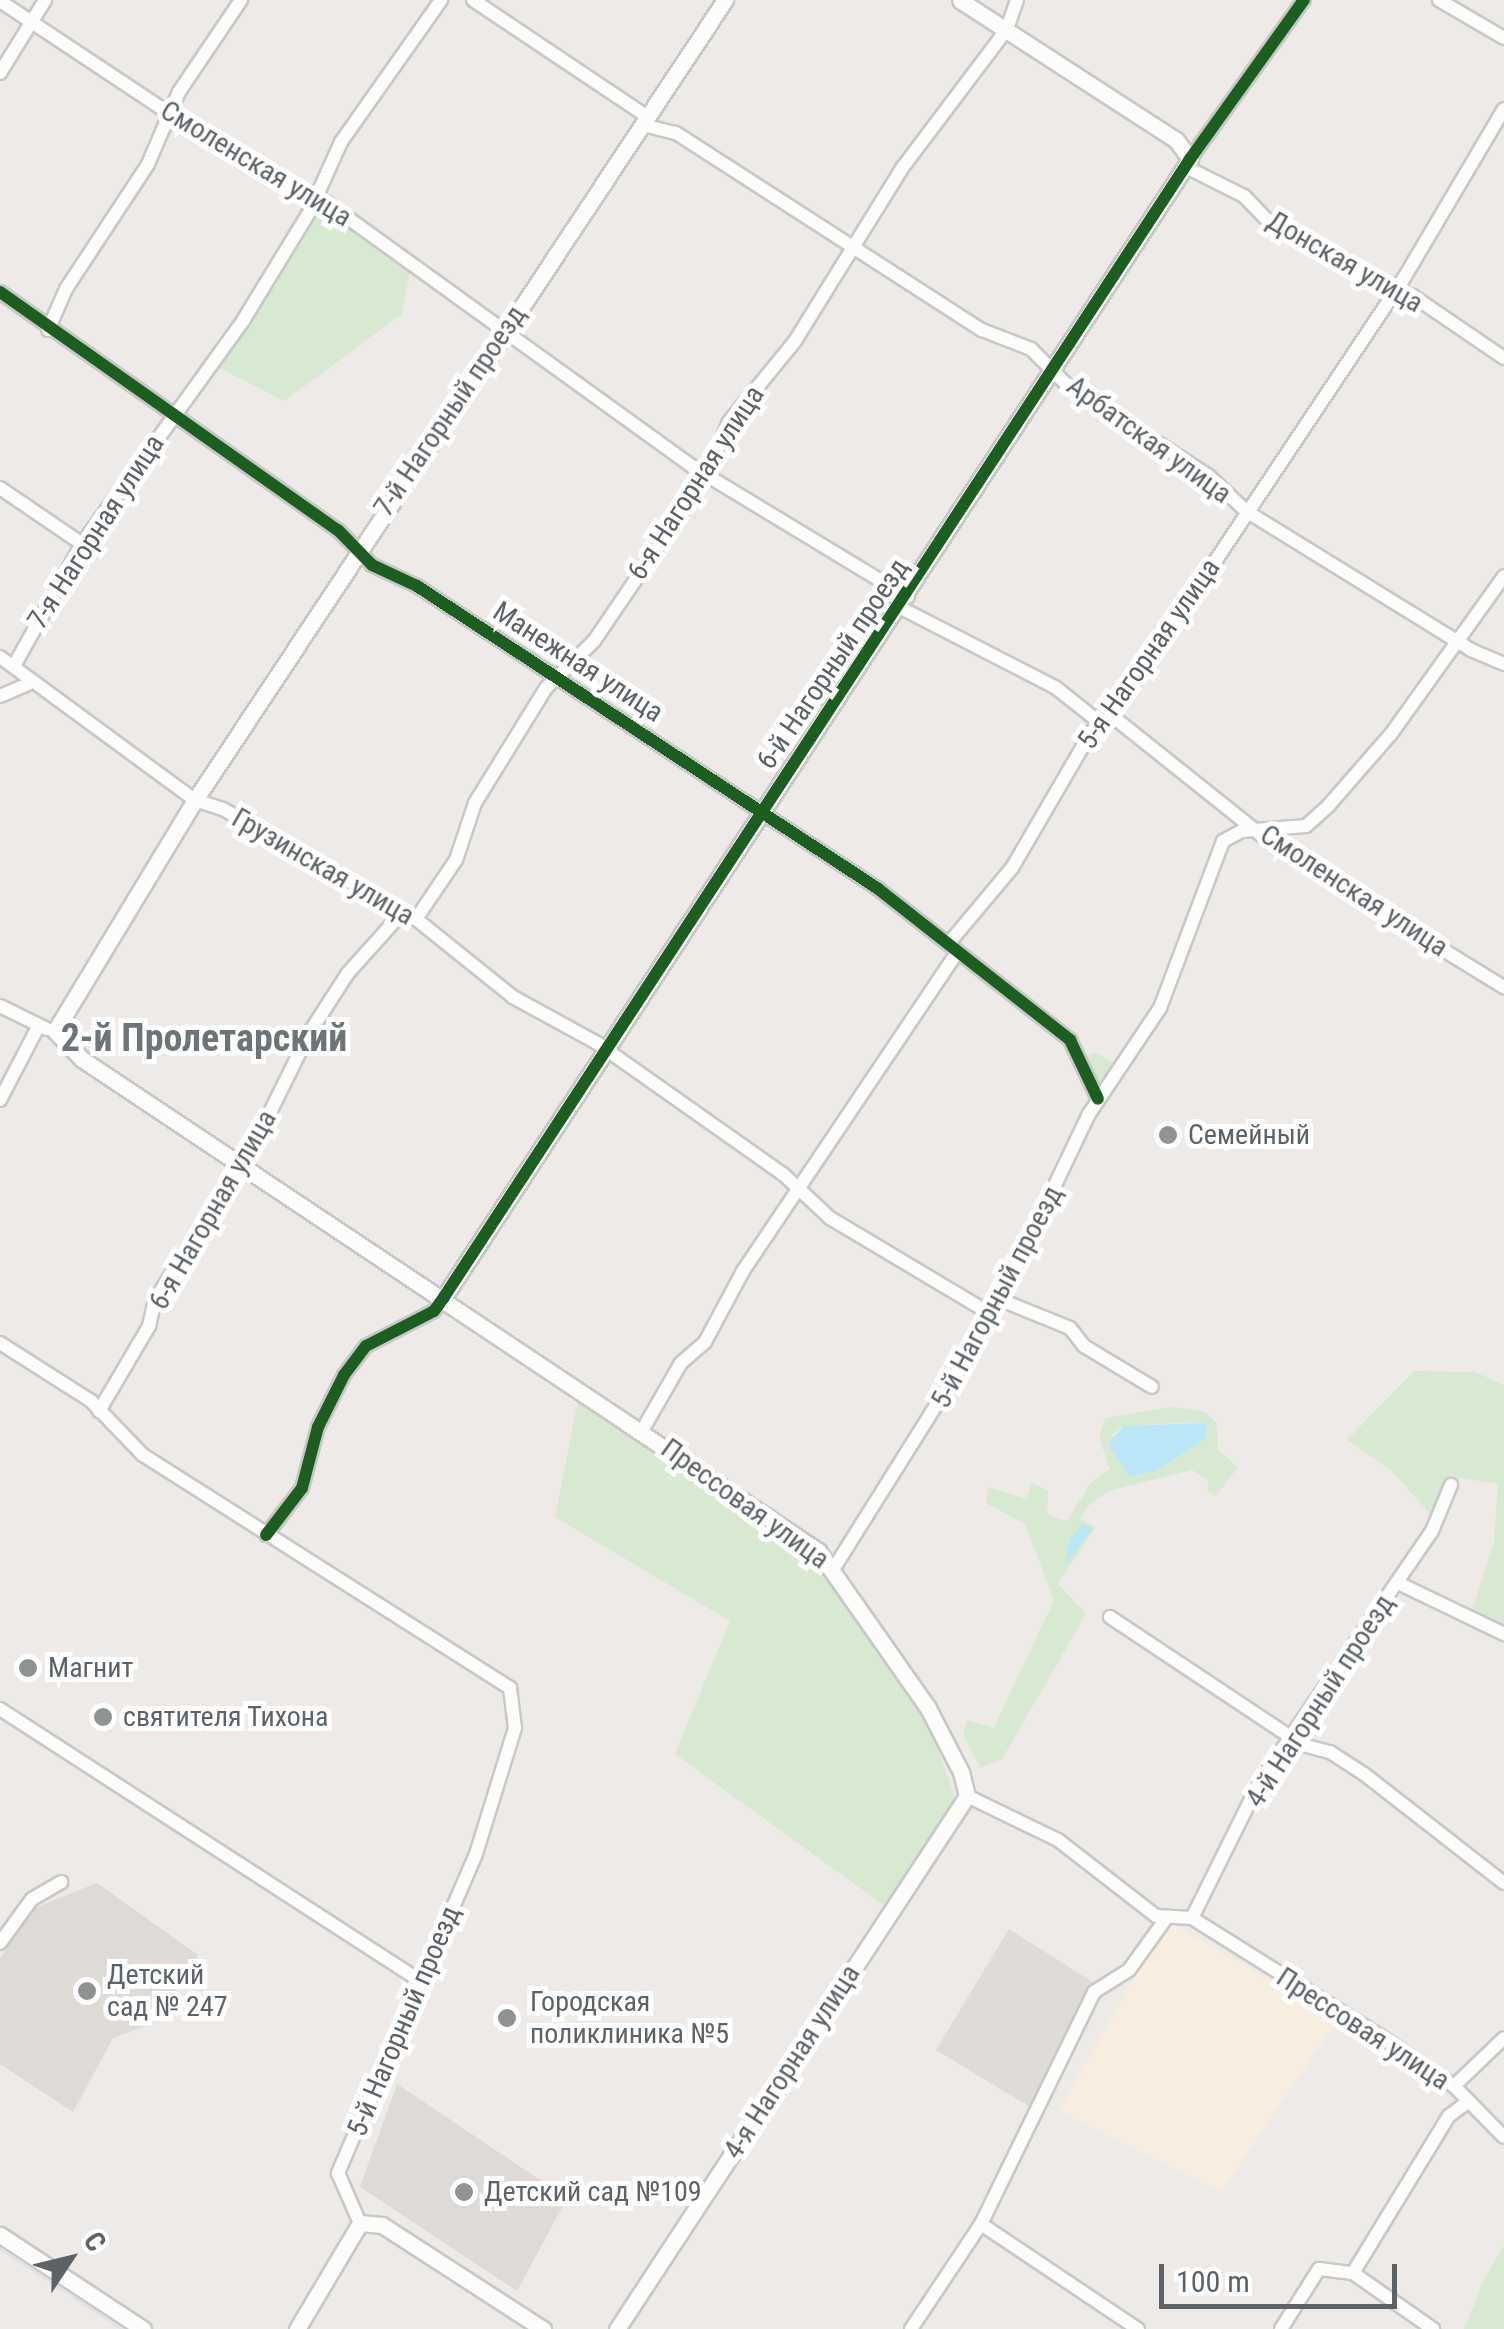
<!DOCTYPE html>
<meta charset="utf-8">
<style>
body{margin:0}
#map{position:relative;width:1504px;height:2329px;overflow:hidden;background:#edeae7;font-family:"Roboto Condensed",sans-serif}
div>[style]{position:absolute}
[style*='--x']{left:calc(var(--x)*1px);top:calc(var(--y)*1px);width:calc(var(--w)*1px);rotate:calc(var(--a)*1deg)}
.commercial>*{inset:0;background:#f7eee0}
.industrial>*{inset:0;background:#dedbd8}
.education>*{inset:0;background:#dedad5}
.green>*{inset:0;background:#d7e9d0}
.water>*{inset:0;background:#bbe6f8}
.roads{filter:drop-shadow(2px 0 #c8c8c8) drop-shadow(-2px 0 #c8c8c8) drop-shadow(0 2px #c8c8c8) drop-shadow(0 -2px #c8c8c8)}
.minor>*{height:12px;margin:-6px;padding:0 6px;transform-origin:6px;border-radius:6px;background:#fcfcfb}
.tertiary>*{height:15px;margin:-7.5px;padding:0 7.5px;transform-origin:7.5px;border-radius:7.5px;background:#fcfcfb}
.tram>*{height:2.5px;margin:-1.25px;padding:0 1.25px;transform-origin:1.25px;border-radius:1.25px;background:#e3e2e2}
.cycleway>*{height:12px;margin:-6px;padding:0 6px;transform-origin:6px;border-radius:6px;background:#1b5e20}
.dots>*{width:28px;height:28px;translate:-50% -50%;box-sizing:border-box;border:5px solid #fff;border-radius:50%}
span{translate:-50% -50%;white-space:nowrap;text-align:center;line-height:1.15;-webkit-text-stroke:10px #fff;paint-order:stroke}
.street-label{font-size:28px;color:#5c6266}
.poi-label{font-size:28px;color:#5c6266}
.left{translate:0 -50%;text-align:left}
.district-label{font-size:38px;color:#6d7478;font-weight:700}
.north{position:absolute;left:20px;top:2209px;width:100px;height:100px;-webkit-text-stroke:8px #fff;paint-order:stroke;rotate:55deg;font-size:28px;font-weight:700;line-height:40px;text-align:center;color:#5c6266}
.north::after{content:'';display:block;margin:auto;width:35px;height:45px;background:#5c6266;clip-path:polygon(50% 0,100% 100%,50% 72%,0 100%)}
.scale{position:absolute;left:1159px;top:2264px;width:238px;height:45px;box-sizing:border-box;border:5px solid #5c6266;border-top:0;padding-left:12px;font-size:30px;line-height:35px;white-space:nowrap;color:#5c6266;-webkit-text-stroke:8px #fff;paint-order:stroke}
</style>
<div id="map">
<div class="commercial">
<div style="clip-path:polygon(1173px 1924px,1338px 2019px,1221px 2192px,1059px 2111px,1155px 1941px)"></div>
</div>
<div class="industrial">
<div style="clip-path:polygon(1009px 1929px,1094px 1983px,1030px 2107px,936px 2050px)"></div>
</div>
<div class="education">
<div style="clip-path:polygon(97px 1883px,198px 1955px,153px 2023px,113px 2038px,73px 2112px,0 2064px,0 1959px,32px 1909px)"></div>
<div style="clip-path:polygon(397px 2084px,567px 2198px,517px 2291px,360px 2187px)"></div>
</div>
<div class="green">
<div style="clip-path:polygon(319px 207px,410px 270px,402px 314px,284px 401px,215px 366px)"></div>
<div style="clip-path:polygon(1095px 1052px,1115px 1064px,1097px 1090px,1086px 1059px)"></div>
<div style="clip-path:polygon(1414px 1371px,1475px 1372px,1504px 1385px,1504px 1627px,1472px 1611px,1494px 1542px,1498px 1484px,1449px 1476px,1432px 1516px,1391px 1470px,1347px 1440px)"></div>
<div style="clip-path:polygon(579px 1395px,809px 1554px,925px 1713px,954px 1794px,950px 1812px,886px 1907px,675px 1754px,730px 1621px,555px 1517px)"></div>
<div style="clip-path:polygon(evenodd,1172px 1407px,1206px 1412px,1217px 1424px,1218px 1450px,1238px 1467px,1216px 1496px,1207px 1490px,1209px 1481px,1192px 1470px,1111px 1490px,1090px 1504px,1080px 1519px,1095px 1527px,1058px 1584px,1086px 1614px,1002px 1759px,980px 1768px,963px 1735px,967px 1720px,994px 1728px,1054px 1600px,1025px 1524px,986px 1503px,988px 1487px,1026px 1499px,1032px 1483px,1048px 1491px,1047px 1515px,1067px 1521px,1090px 1484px,1110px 1469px,1099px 1438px,1105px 1418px,1172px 1407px,1176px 1423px,1207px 1423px,1110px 1436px,1123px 1426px,1176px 1423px)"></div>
<div style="clip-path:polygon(1504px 2245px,1504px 2329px,1464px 2329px,1482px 2284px)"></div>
</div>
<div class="water">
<div style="clip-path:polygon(1207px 1423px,1204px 1440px,1155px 1471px,1129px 1477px,1108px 1445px,1123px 1426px)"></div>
<div style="clip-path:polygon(1083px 1524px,1093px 1528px,1065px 1566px,1070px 1539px)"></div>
</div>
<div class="roads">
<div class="minor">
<div style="--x:473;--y:0;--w:211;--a:33.8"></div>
<div style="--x:1439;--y:0;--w:75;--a:30.3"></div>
<div style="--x:0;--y:1;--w:291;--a:33.6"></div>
<div style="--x:242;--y:162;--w:94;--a:25.8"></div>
<div style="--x:327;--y:203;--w:451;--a:35.8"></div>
<div style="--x:693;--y:467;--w:251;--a:31.2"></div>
<div style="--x:0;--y:73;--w:86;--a:-58.3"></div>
<div style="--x:643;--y:125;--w:34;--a:14"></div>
<div style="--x:676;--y:133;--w:364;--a:32.8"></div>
<div style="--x:982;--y:330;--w:53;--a:21.2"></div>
<div style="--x:1031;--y:349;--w:48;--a:45"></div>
<div style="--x:1065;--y:383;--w:171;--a:32.9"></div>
<div style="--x:1209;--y:476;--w:51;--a:43.4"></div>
<div style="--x:1246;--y:511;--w:264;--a:31.7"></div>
<div style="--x:1471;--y:650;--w:36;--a:23"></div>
<div style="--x:1190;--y:159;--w:196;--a:-54.4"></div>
<div style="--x:1186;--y:167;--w:65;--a:26.6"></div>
<div style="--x:1244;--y:196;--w:33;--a:46"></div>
<div style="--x:1267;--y:220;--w:123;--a:30.7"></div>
<div style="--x:1373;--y:283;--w:42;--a:18"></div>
<div style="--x:1413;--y:296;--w:110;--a:34.3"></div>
<div style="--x:0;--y:292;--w:413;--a:35.2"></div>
<div style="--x:338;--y:530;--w:49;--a:45.8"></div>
<div style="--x:372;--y:565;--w:50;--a:25"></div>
<div style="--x:417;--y:586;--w:550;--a:33.29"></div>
<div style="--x:877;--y:888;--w:246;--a:38.2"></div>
<div style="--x:1070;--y:1040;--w:65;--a:64.6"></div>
<div style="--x:48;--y:330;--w:45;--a:-66.3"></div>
<div style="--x:66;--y:289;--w:149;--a:-56.7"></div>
<div style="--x:148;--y:164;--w:78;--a:-66.7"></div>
<div style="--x:179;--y:92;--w:111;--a:-56"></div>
<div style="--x:0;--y:488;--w:99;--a:34.3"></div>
<div style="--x:901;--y:608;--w:173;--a:27.2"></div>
<div style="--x:1055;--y:687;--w:56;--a:38.5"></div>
<div style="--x:0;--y:657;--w:242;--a:36.3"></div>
<div style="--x:195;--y:800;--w:29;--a:18"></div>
<div style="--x:223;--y:809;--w:222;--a:29.7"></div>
<div style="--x:416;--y:919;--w:124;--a:38.8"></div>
<div style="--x:513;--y:997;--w:96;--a:28.7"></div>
<div style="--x:597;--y:1043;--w:228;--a:35.2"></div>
<div style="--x:783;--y:1174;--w:64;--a:43.1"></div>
<div style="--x:830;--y:1218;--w:190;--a:30.8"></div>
<div style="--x:15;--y:664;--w:137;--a:-60.8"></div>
<div style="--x:82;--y:544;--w:277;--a:-54.2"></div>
<div style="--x:244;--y:319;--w:127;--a:-58.6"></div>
<div style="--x:310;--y:211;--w:76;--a:-65.8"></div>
<div style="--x:341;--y:142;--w:174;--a:-54.8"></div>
<div style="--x:0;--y:696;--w:30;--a:-23"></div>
<div style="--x:1112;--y:716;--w:210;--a:38.6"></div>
<div style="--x:1276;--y:847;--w:268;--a:31.6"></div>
<div style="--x:416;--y:919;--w:71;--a:-55.9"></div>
<div style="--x:456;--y:860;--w:60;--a:-71.6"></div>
<div style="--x:475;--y:803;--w:135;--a:-58.3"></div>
<div style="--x:546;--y:688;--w:67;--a:-44.4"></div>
<div style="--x:594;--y:641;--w:199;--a:-55.8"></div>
<div style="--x:706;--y:476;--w:59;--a:-66.9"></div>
<div style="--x:729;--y:422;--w:104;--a:-50.8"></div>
<div style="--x:795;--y:341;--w:205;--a:-58.2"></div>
<div style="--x:903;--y:167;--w:173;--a:-53"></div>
<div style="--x:1007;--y:29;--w:31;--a:-71"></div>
<div style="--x:949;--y:943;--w:98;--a:-50"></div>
<div style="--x:1012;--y:868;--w:157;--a:-59.8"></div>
<div style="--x:1091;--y:732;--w:26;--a:-37"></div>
<div style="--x:1112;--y:716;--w:526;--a:-56.31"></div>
<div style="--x:1404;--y:278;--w:196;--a:-59.4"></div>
<div style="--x:0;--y:1006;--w:52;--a:26.1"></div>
<div style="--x:0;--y:1100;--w:82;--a:-62.5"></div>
<div style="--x:1001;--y:1300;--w:74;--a:22.1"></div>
<div style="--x:1070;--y:1328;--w:23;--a:52"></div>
<div style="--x:1084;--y:1346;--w:79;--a:31.1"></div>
<div style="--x:0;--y:1343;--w:108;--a:32.5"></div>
<div style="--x:91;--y:1401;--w:75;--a:46.1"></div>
<div style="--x:143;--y:1455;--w:435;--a:32.4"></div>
<div style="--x:510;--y:1688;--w:40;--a:82.9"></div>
<div style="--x:515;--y:1728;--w:132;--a:107.2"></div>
<div style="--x:476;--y:1854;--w:348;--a:113.4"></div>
<div style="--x:338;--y:2173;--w:55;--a:66.3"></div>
<div style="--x:99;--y:1411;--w:99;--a:-59.5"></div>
<div style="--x:149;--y:1326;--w:27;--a:-77"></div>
<div style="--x:155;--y:1300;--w:179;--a:-57.3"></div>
<div style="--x:252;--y:1149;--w:127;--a:-63.8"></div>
<div style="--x:308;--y:1035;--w:74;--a:-57.2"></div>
<div style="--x:348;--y:973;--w:78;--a:-48.1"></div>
<div style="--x:643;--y:1429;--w:76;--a:-60.1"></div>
<div style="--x:681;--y:1363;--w:32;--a:-41"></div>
<div style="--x:705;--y:1342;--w:81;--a:-61.8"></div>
<div style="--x:743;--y:1271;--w:380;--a:-56.1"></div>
<div style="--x:266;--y:1535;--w:59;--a:-52.5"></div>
<div style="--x:302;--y:1488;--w:63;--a:-75.3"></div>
<div style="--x:318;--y:1427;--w:58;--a:-63.4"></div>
<div style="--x:344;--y:1375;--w:36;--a:-53"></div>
<div style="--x:366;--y:1346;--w:76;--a:-27.2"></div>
<div style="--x:434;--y:1311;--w:17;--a:-54"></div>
<div style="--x:834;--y:1568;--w:299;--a:-57.9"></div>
<div style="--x:993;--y:1315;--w:223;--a:-64.5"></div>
<div style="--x:1089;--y:1114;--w:128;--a:-56.2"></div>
<div style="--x:1160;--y:1008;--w:178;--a:-69.3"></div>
<div style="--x:1223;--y:841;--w:21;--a:-28"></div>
<div style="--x:1242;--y:831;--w:64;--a:-4.5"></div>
<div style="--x:1306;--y:826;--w:31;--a:-42"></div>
<div style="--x:1329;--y:805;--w:94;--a:-48.9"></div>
<div style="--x:1391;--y:734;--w:194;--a:-54.4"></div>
<div style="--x:1398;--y:1583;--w:118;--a:25.7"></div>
<div style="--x:1110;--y:1617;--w:232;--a:33.6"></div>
<div style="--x:1303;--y:1745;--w:28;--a:15"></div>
<div style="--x:1330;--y:1752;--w:40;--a:32.9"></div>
<div style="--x:1364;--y:1774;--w:177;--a:37.9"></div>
<div style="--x:0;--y:1709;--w:503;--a:32.9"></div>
<div style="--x:967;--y:1796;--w:101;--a:25.8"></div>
<div style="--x:1058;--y:1840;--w:124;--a:37.8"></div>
<div style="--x:1156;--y:1916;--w:36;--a:3"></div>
<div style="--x:1192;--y:1918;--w:226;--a:32.1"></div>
<div style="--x:1383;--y:2038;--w:86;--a:34.1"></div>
<div style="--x:1454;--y:2086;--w:71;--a:45.6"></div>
<div style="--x:1192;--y:1918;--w:148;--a:-63.6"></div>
<div style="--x:1258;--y:1785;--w:308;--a:-55.6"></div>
<div style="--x:1432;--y:1531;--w:50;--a:-67.6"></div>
<div style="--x:0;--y:1943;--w:54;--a:-54"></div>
<div style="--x:32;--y:1899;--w:34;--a:-30"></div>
<div style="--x:1454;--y:2086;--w:69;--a:-43.8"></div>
<div style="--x:981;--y:2224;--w:189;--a:33.8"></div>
<div style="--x:1353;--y:2273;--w:98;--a:35"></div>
<div style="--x:911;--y:2329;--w:126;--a:-56.3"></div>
<div style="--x:981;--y:2224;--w:258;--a:-64"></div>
<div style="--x:1094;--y:1992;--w:41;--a:-32.2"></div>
<div style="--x:1129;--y:1970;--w:65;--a:-54.4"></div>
<div style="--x:1281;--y:2329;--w:71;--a:-57.7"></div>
<div style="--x:1319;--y:2269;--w:34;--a:7"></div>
<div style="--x:1353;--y:2273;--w:184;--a:-58.6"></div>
<div style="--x:1449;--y:2116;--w:21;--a:-37"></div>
</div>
<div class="tertiary">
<div style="--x:444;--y:1297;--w:1361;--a:-56.75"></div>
<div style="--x:1190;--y:159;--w:24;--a:-126"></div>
<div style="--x:1176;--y:140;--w:257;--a:-147.1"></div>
<div style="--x:0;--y:2235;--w:171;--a:33.3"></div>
<div style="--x:297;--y:2329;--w:123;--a:-59.3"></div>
<div style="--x:360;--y:2223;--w:22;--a:5"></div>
<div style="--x:382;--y:2225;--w:192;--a:32.9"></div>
<div style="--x:617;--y:2329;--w:638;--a:-56.71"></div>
<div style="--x:967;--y:1796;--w:25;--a:-104"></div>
<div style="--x:961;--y:1772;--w:72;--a:-117.3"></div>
<div style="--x:928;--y:1708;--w:192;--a:-125"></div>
<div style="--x:818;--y:1551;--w:885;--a:-146.24"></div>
<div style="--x:82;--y:1059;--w:39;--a:-134"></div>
<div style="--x:55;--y:1031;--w:270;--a:-58.8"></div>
<div style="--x:195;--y:800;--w:960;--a:-56.48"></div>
</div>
</div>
<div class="tram">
<div style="--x:0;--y:2248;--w:147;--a:33.4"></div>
</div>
<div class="cycleway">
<div style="--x:0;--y:292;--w:413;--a:35.2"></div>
<div style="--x:338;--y:530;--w:49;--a:45.8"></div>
<div style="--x:372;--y:565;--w:50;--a:25"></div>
<div style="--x:417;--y:586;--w:550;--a:33.29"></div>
<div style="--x:877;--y:888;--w:246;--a:38.2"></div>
<div style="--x:1070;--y:1040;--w:65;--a:64.6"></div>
<div style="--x:266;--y:1535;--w:59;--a:-52.5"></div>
<div style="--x:302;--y:1488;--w:63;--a:-75.3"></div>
<div style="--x:318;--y:1427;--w:58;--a:-63.4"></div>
<div style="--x:344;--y:1375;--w:36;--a:-53"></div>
<div style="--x:366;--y:1346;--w:76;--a:-27.2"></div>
<div style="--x:434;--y:1311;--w:17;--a:-54"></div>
<div style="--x:444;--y:1297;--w:1361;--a:-56.75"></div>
<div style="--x:1190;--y:159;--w:196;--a:-54.4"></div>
</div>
<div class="dots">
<div style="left:1168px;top:1135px;background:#8f9293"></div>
<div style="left:28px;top:1668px;background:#8f9293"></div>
<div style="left:103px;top:1717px;background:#8f9293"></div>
<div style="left:87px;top:1991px;background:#8f9293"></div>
<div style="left:507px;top:2018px;background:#8f9293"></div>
<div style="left:464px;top:2192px;background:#8f9293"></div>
</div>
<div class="street-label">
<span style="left:256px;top:164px;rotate:31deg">Смоленская улица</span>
<span style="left:1345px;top:262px;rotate:30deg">Донская улица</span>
<span style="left:450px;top:411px;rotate:-56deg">7-й Нагорный проезд</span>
<span style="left:1149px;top:440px;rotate:36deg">Арбатская улица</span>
<span style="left:696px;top:483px;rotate:-57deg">6-я Нагорная улица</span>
<span style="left:96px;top:532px;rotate:-57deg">7-я Нагорная улица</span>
<span style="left:1149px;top:654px;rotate:-55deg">5-я Нагорная улица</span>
<span style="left:578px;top:662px;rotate:33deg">Манежная улица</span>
<span style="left:833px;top:664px;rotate:-56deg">6-й Нагорный проезд</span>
<span style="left:323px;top:867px;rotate:30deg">Грузинская улица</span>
<span style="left:1354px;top:891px;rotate:33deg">Смоленская улица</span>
<span style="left:213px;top:1210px;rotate:-60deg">6-я Нагорная улица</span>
<span style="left:997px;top:1297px;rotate:-62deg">5-й Нагорный проезд</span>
<span style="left:745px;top:1504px;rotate:36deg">Прессовая улица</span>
<span style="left:1320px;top:1701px;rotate:-57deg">4-й Нагорный проезд</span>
<span style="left:404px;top:2021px;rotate:-67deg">5-й Нагорный проезд</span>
<span style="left:1363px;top:2029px;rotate:33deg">Прессовая улица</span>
<span style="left:792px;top:2062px;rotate:-57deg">4-я Нагорная улица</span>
</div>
<div class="poi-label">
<span class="left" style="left:1188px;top:1135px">Семейный</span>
<span class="left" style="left:48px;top:1668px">Магнит</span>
<span class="left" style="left:123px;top:1717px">святителя Тихона</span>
<span class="left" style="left:107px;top:1991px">Детский<br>сад № 247</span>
<span class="left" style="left:530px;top:2018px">Городская<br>поликлиника №5</span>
<span class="left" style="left:484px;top:2192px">Детский сад №109</span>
</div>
<div class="district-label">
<span style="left:204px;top:1039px">2-й Пролетарский</span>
</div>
<div class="north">С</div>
<div class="scale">100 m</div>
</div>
